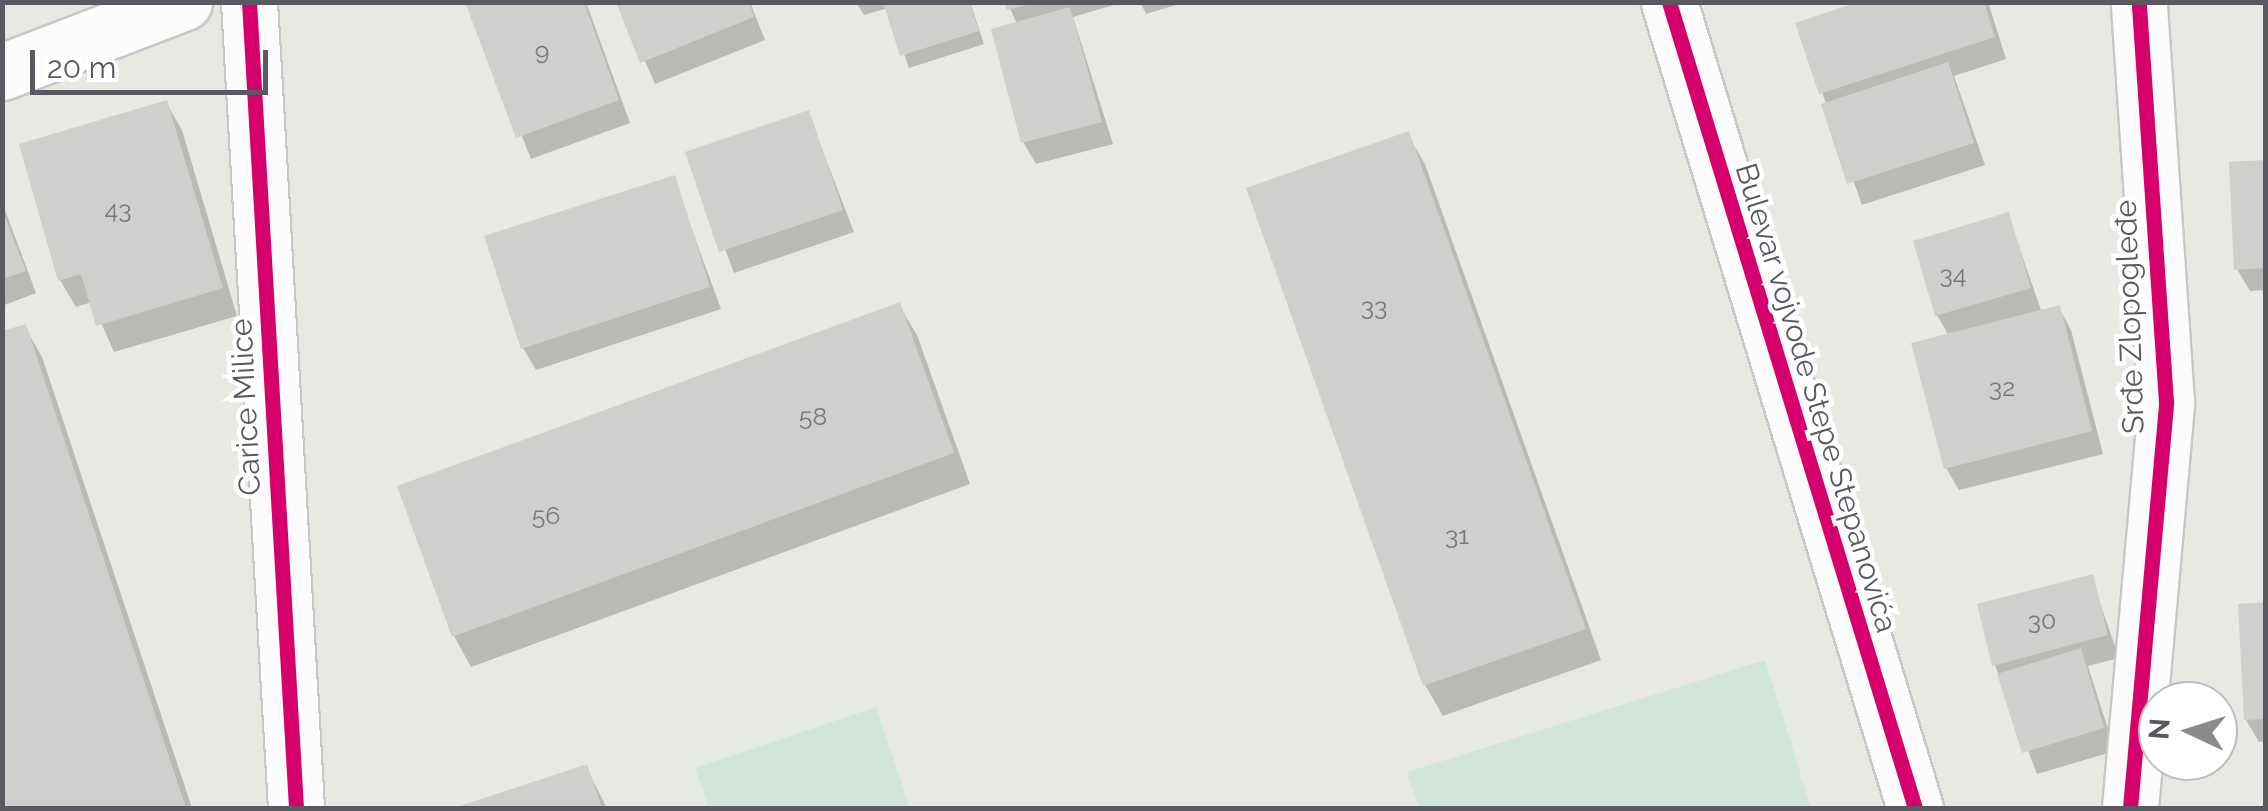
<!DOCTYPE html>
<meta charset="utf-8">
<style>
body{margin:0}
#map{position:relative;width:2268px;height:811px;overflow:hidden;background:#e7e9e3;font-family:Raleway,sans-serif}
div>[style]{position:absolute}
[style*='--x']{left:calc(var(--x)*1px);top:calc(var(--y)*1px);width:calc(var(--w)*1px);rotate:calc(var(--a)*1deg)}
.green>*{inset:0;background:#d0e6d9}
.shadow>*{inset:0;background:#0003}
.building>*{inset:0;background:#cfd0cd}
.roads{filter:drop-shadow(2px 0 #c7c7c7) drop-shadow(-2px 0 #c7c7c7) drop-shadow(0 2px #c7c7c7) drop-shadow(0 -2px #c7c7c7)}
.minor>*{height:55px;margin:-27.5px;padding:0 27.5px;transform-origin:27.5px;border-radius:27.5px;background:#fbfcfb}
.tertiary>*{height:55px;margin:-27.5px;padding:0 27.5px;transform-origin:27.5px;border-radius:27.5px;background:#fbfcfb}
.cycleway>*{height:15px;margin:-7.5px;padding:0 7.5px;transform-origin:7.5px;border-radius:7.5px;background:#d6006c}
span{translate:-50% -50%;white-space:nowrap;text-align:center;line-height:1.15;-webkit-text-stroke:9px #fff;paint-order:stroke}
.number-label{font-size:25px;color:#78787d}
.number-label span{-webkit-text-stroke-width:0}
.street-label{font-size:30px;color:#5a5961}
.frame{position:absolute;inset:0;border:5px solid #5a5961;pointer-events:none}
.north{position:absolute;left:2138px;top:681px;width:100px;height:100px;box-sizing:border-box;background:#fff;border:2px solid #bdbdc0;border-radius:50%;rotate:274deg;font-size:28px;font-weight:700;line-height:40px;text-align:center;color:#5a5961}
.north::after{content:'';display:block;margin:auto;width:35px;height:45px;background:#8b8b8e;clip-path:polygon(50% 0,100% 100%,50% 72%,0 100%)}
.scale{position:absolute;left:30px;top:50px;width:238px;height:45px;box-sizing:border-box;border:5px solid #5a5961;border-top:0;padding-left:12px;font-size:30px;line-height:35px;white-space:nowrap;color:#5a5961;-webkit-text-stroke:8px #fff;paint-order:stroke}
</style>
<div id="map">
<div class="green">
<div style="clip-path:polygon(1765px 660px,1811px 808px,1419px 808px,1407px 772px)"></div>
<div style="clip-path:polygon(876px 707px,910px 808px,709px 808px,695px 768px)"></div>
</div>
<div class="shadow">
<div style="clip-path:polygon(468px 2px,586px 2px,630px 123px,531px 159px)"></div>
<div style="clip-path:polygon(619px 2px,750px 2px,765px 40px,655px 84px)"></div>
<div style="clip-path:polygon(856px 2px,970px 2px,984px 44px,909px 68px,888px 8px,864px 15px)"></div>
<div style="clip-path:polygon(1007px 2px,1124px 2px,1073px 17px,1113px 144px,1036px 164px,1023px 142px,1017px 24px)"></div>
<div style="clip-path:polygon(1140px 2px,1186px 2px,1146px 14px)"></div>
<div style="clip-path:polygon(1866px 2px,1988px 2px,2006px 59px,1954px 76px,1985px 165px,1862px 205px,1798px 24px)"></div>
<div style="clip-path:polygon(166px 103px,182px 130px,237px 316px,114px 352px,92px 302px,76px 307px,60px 280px)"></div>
<div style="clip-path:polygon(808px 113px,854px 232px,734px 273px,689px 153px)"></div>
<div style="clip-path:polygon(1407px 134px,1425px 164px,1601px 660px,1443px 716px,1425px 685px,1249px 190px)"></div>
<div style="clip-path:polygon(2266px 162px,2266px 290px,2250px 291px,2237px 269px)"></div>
<div style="clip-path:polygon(673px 178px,721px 309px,536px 370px,523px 348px)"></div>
<div style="clip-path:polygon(2px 202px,36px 293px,2px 306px)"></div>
<div style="clip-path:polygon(2008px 215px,2042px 313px,2059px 308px,2071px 330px,2103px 454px,1959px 490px,1946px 468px,1949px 336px,1937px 315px)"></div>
<div style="clip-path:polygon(899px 305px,917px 335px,970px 484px,471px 667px,454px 636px)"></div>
<div style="clip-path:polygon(25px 327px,42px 357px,192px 808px,2px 808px,2px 334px)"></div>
<div style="clip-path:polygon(2091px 577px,2119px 658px,2088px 666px,2115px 751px,2037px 774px,1995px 665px)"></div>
<div style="clip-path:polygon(2266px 605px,2266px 741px,2259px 742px,2246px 720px)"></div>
<div style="clip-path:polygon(586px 767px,607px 808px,459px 808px)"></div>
</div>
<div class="building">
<div style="clip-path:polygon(465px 2px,584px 2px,619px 100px,516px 138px)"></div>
<div style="clip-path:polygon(616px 2px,749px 2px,754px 17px,640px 63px)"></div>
<div style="clip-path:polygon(883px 2px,969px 2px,979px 31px,900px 56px)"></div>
<div style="clip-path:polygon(1004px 2px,1030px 2px,1030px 4px,1007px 10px)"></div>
<div style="clip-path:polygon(1858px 2px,1984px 2px,1995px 37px,1819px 94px,1795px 23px)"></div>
<div style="clip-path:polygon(1070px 7px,1102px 122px,1021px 143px,991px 29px)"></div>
<div style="clip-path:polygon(1948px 62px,1974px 143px,1847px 184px,1821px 104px)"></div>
<div style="clip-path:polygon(167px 100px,223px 288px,96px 326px,81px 274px,58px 281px,19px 144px)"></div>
<div style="clip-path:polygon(809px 110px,843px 210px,719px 252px,685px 152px)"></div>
<div style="clip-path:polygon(1409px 131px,1586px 629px,1423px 686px,1246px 188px)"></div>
<div style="clip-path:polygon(2266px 160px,2266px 268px,2234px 270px,2229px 162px)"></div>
<div style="clip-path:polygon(675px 175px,710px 287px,521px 349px,484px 236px)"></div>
<div style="clip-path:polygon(2px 209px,26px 271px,2px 279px)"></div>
<div style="clip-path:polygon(2009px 212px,2031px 288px,1935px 316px,1913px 241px)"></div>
<div style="clip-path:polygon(900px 302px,954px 453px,452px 637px,397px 486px)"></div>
<div style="clip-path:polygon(2060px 305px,2092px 431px,1944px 469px,1911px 343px)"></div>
<div style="clip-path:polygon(26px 324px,186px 808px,2px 808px,2px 331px)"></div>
<div style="clip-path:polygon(2093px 574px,2108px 635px,1992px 666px,1977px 604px)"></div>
<div style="clip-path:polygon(2266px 602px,2266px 719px,2244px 720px,2238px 604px)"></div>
<div style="clip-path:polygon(2081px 648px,2104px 728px,2022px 753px,1997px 674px)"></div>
<div style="clip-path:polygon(587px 764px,602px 808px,454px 808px)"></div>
</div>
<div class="roads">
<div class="minor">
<div style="--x:249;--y:2;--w:807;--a:86.66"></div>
<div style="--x:2;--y:72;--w:195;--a:-21"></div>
<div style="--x:2130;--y:808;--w:408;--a:-84.9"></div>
<div style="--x:2166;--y:402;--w:401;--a:-93.9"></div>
</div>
<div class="tertiary">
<div style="--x:1669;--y:2;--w:843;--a:73.03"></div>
</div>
</div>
<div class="cycleway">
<div style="--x:249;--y:2;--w:807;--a:86.66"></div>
<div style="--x:1669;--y:2;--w:843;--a:73.03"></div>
<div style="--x:2130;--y:808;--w:408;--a:-84.9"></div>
<div style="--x:2166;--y:402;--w:401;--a:-93.9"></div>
</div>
<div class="number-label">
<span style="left:542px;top:51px">9</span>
<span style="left:118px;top:209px">43</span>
<span style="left:1953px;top:274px">34</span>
<span style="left:1374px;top:306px">33</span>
<span style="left:2002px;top:387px">32</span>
<span style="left:813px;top:416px">58</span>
<span style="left:546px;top:515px">56</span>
<span style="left:1457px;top:535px">31</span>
<span style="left:2042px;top:620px">30</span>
</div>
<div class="street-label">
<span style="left:2130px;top:317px;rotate:-92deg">Srđe Zlopogleđe</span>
<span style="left:1816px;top:398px;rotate:73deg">Bulevar vojvode Stepe Stepanovića</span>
<span style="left:246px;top:407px;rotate:-93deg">Carice Milice</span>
</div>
<div class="frame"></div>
<div class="north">N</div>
<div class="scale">20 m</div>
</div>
